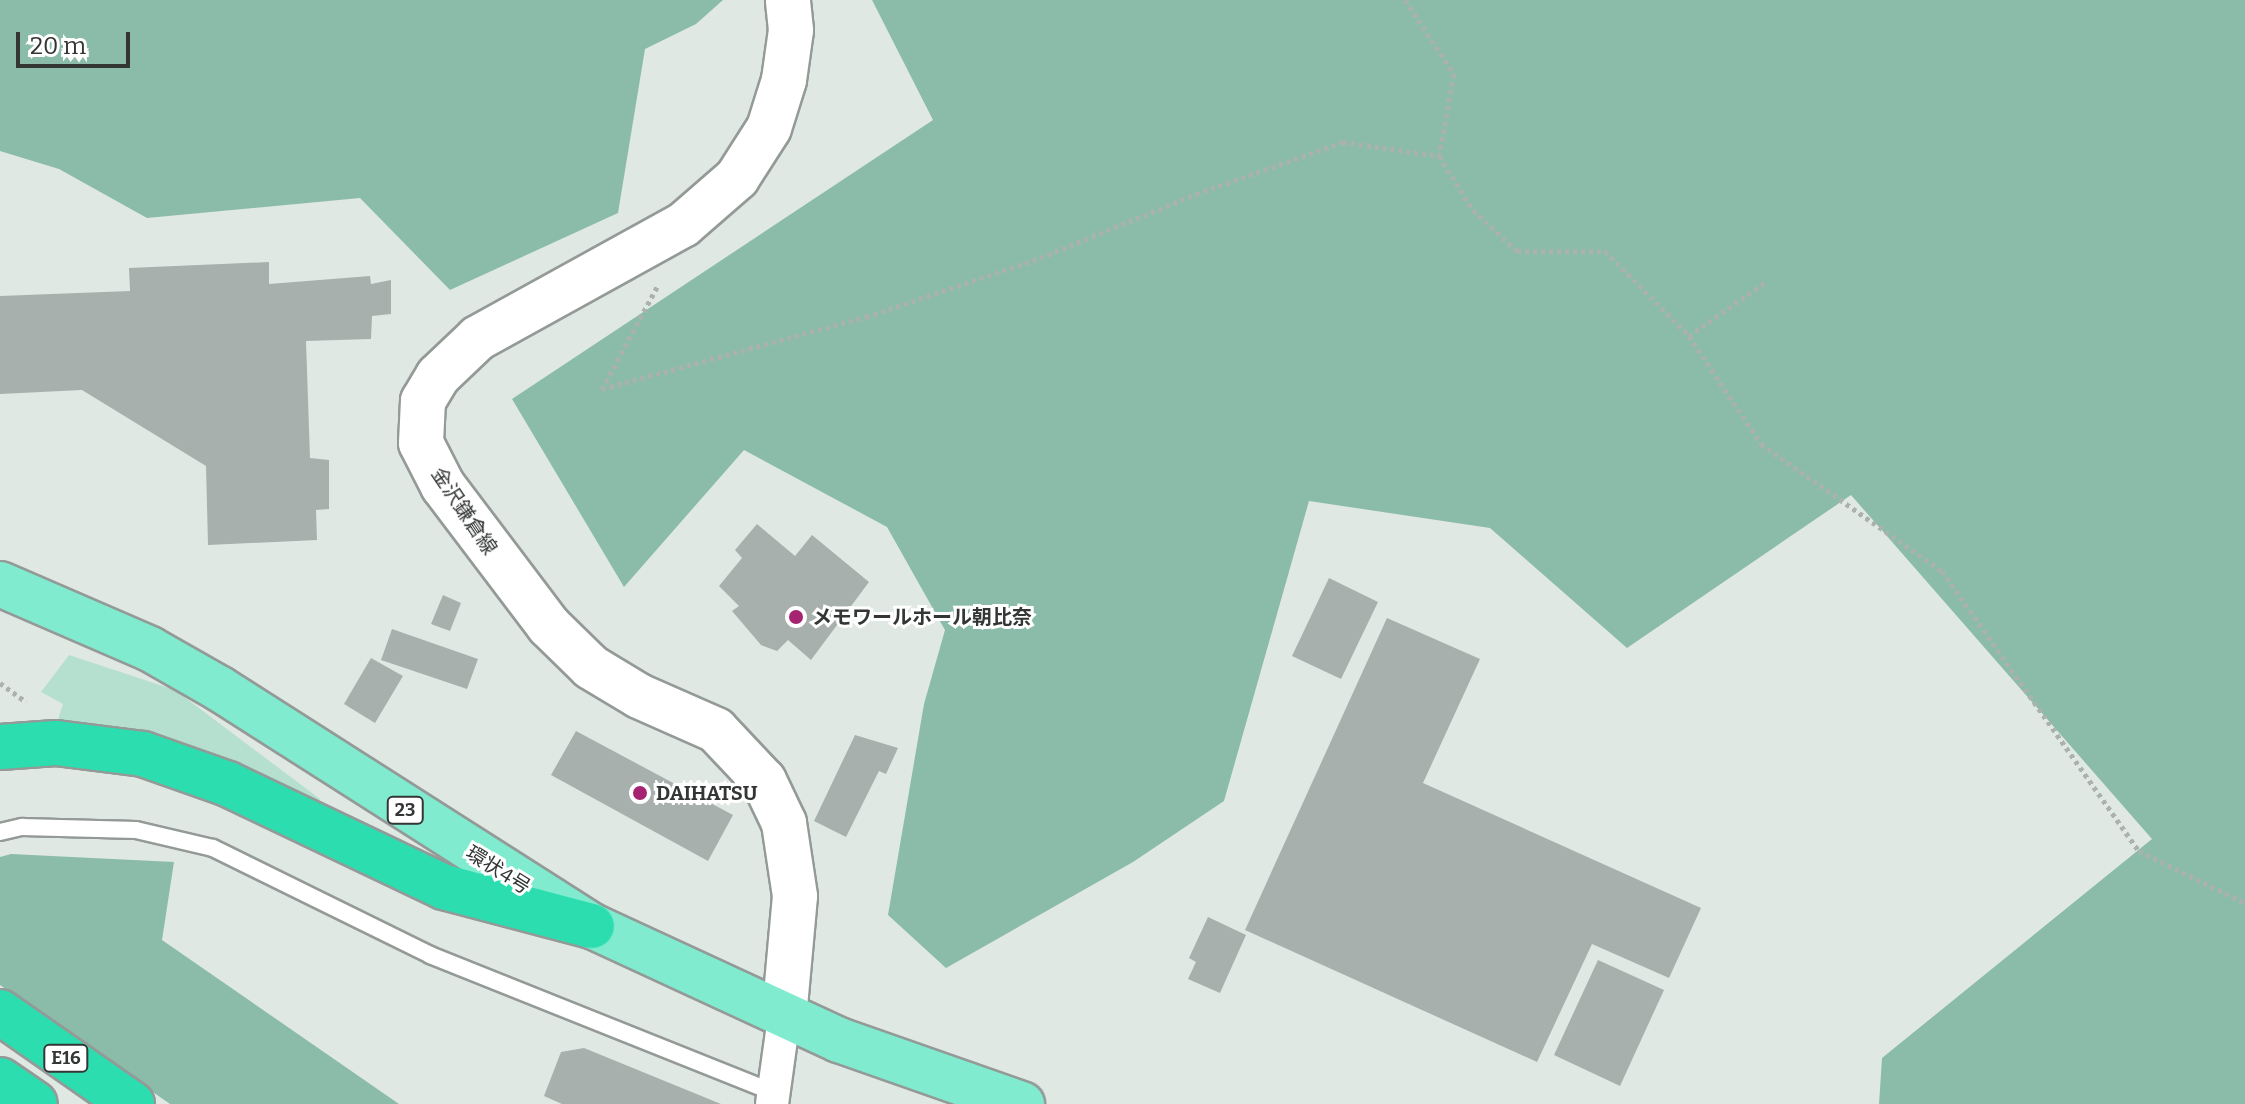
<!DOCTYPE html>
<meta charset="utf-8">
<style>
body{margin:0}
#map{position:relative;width:2245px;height:1104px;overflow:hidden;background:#e0e8e4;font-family:Bitter,"Noto Sans JP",serif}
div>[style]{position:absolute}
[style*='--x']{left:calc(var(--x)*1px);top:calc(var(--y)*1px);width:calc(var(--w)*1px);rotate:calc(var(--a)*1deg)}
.green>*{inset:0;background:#b5dfcf}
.forest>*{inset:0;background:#8bbca9}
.building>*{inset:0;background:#a8b0ad}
.path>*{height:5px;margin-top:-2.5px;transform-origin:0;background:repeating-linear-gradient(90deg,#aab1ae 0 4px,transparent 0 8px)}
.roads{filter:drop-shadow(2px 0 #939a97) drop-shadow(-2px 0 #939a97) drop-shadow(0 2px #939a97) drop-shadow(0 -2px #939a97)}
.service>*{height:16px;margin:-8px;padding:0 8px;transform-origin:8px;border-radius:8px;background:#fff}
.minor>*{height:32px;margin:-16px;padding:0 16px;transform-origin:16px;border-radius:16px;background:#fff}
.secondary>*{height:44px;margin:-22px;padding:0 22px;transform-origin:22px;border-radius:22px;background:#fff}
.primary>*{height:44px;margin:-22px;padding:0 22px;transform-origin:22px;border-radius:22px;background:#80ebcf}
.motorway>*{height:44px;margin:-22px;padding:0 22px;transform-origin:22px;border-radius:22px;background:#2cddaf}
.dots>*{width:22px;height:22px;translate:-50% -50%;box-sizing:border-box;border:4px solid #fff;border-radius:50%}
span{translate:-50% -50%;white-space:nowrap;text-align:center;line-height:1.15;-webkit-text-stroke:6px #fff;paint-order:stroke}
.shield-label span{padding:2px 6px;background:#fff;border:2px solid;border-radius:6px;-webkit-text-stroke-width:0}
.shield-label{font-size:18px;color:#333635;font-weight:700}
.street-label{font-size:20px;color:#333635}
.poi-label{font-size:20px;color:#333635;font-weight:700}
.left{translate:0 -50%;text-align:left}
.scale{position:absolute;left:16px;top:32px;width:114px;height:36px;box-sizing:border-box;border:4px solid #333635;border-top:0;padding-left:10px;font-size:24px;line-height:28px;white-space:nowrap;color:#333635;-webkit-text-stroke:6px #fff;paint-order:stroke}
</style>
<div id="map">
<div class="green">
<div style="clip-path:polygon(69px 655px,175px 690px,320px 799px,315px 808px,56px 726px,63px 704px,41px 692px)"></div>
</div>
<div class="forest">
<div style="clip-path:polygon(0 0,723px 0,696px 24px,645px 49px,618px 213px,450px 290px,360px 198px,147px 218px,59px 169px,0 151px)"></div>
<div style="clip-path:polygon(872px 0,2245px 0,2245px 1104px,1879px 1104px,1882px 1058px,2152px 839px,1851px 495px,1627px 648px,1490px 528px,1309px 501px,1224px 801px,1133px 862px,946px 968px,888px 915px,924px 704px,945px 630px,887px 527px,744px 450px,624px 587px,512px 399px,933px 120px)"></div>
<div style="clip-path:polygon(11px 854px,174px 862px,162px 940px,399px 1104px,170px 1104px,0 985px,0 857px)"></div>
</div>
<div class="building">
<div style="clip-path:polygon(269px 262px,269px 284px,370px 276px,371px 284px,391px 280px,391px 314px,372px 316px,371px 339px,306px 341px,310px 458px,329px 460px,329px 509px,316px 510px,317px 540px,208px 545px,206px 466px,82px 390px,0 394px,0 296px,130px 291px,129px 268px)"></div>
<div style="clip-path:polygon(757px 524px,795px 556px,812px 535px,869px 582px,811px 660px,788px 640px,777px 651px,761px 645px,732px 611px,739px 606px,719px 586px,742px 558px,735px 550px)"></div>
<div style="clip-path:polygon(1329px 578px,1378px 602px,1341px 679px,1292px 656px)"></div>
<div style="clip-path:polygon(443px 595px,461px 603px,450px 631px,431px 624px)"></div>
<div style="clip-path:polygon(1387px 618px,1480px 659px,1423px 783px,1701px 908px,1669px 978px,1592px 944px,1537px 1062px,1245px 930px)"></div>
<div style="clip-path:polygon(392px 629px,478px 659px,467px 689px,381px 660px)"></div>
<div style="clip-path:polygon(371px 658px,403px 676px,375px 723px,344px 704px)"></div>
<div style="clip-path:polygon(576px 731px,733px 815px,708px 861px,551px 775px)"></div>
<div style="clip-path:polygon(855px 735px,898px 748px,886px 774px,879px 771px,846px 837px,814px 821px)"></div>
<div style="clip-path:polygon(1208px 917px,1246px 935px,1220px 993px,1188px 979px,1196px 962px,1189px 958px)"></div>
<div style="clip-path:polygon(1598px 960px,1664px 990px,1620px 1086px,1554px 1055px)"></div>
<div style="clip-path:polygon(584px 1048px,721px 1104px,562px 1104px,544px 1096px,561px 1052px)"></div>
</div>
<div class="path">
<div style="--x:1405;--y:0;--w:89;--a:56.5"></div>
<div style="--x:1454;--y:74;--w:83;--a:100.4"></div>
<div style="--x:1439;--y:156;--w:64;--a:57.8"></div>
<div style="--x:1473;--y:210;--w:60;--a:43"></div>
<div style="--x:1517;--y:251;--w:88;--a:0"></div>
<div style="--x:1605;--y:251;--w:120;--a:45.3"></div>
<div style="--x:1689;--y:336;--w:130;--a:56.3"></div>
<div style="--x:1761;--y:444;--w:221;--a:35.1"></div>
<div style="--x:1942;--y:571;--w:342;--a:54.9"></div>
<div style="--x:2139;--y:851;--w:118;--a:26.1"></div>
<div style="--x:657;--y:287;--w:116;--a:118.3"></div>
<div style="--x:602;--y:389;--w:274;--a:-15.3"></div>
<div style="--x:866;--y:317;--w:184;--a:-18.7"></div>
<div style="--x:1040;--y:258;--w:169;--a:-22.3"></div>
<div style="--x:1196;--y:194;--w:156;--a:-19.5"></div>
<div style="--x:1343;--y:142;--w:97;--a:8.3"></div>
<div style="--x:1689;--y:336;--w:92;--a:-35.2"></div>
<div style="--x:0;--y:683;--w:32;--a:36"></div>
</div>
<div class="roads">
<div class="service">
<div style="--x:0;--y:832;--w:23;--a:-13"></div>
<div style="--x:22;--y:827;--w:114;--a:1.5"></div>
<div style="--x:136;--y:830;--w:79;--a:13.2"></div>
<div style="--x:213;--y:848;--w:242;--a:26.2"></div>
<div style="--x:430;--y:955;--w:368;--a:21.8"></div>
</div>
<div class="minor">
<div style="--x:772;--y:1104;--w:88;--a:-82.1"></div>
</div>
<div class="secondary">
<div style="--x:784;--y:1017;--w:121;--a:-84.8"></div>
<div style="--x:795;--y:896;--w:74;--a:-98.6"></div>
<div style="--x:784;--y:823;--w:47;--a:-115.5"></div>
<div style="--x:764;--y:781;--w:70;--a:-133.3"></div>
<div style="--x:716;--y:730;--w:84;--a:-156.2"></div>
<div style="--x:639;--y:696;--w:56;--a:-148.9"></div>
<div style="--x:591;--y:667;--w:59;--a:-135.7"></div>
<div style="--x:549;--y:626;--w:176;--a:-127.1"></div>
<div style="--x:443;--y:486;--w:48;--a:-117.1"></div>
<div style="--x:421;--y:443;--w:42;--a:-87.3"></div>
<div style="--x:423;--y:401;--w:29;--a:-59"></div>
<div style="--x:438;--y:376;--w:55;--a:-43.5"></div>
<div style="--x:478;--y:338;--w:234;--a:-28.9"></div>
<div style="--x:683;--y:225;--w:72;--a:-41"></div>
<div style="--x:737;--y:178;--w:59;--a:-57.4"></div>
<div style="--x:769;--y:128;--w:50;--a:-72.6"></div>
<div style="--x:784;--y:80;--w:50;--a:-82"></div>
<div style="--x:791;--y:30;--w:30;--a:-96"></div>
</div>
<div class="primary">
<div style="--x:0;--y:584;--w:163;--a:23.4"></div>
<div style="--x:150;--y:649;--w:81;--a:29.7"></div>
<div style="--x:220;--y:689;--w:441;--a:32.5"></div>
<div style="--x:592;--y:926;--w:272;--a:24.8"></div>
<div style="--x:839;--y:1040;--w:194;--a:19.3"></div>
</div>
<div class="motorway">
<div style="--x:0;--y:747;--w:56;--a:-4.1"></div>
<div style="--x:56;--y:743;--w:88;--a:7.2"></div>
<div style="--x:143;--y:754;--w:90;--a:19.4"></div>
<div style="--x:228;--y:784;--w:239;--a:25.5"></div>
<div style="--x:444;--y:887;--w:153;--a:14.8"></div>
<div style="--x:0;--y:1012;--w:161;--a:34.9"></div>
<div style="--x:0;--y:1080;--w:42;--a:34.4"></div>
</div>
</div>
<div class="dots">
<div style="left:796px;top:617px;background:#a52370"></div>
<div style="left:640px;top:793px;background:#a52370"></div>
</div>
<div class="shield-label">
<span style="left:405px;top:810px">23</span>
<span style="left:66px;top:1058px">E16</span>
</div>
<div class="street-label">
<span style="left:464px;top:511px;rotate:56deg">金沢鎌倉線</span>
<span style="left:498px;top:870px;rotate:32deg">環状4号</span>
</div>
<div class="poi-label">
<span class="left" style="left:812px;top:617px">メモワールホール朝比奈</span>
<span class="left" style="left:656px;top:793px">DAIHATSU</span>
</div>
<div class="scale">20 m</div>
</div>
